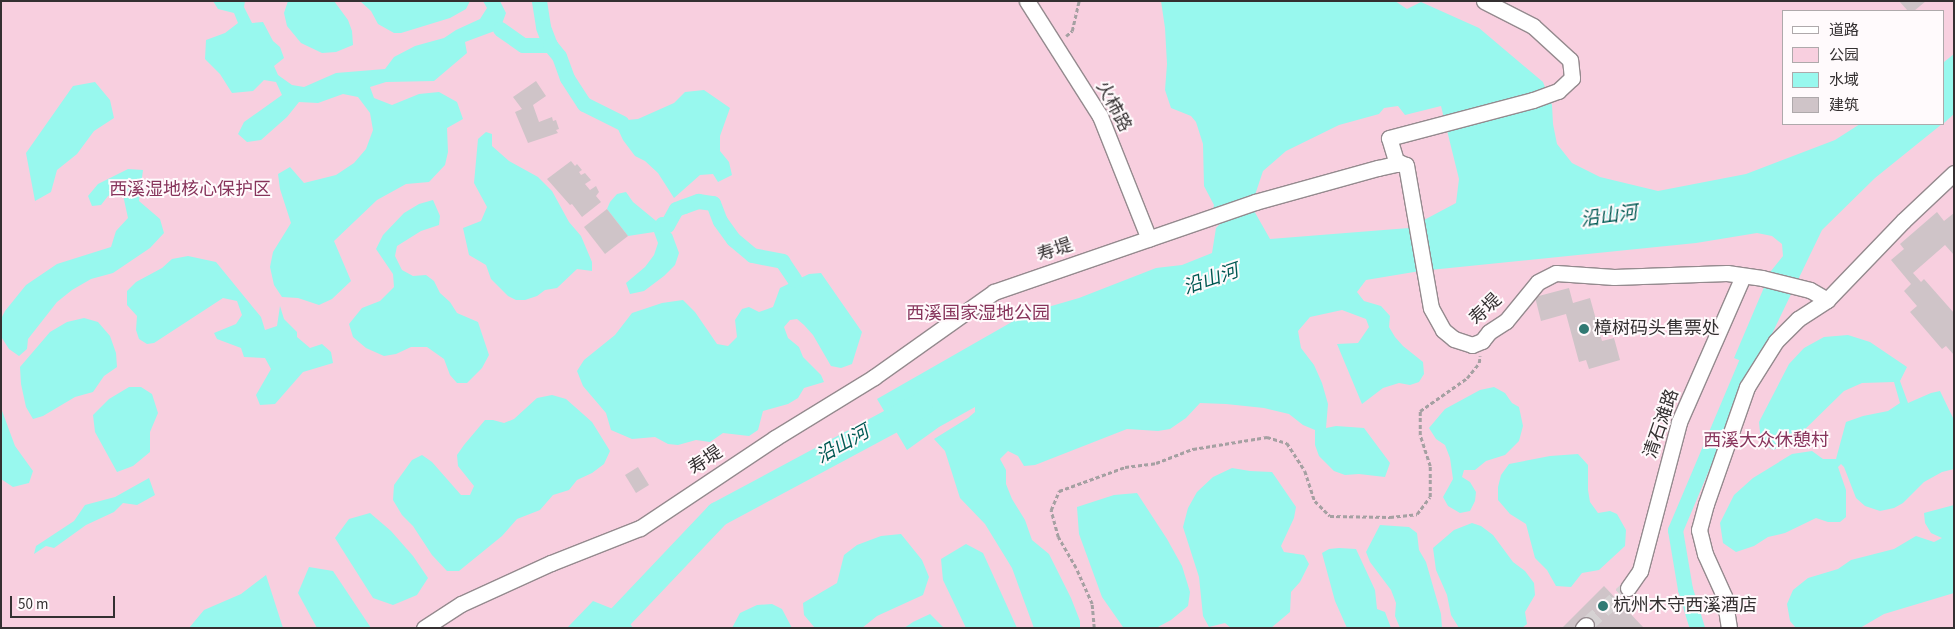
<!DOCTYPE html>
<meta charset="utf-8">
<style>
body{margin:0}
#map{position:relative;width:1955px;height:629px;overflow:hidden;background:#fffafc;font-family:"Source Sans 3","Noto Sans SC",sans-serif}
div>[style]{position:absolute}
[style*='--x']{left:calc(var(--x)*1px);top:calc(var(--y)*1px);width:calc(var(--w)*1px);rotate:calc(var(--a)*1deg)}
.green>*{inset:0;background:#f8cfdf}
.water>*{inset:0;background:#98f8ee}
.canal>*{height:15px;margin:-7.5px;padding:0 7.5px;transform-origin:7.5px;border-radius:7.5px;background:#98f8ee}
.river>*{height:25px;margin:-12.5px;padding:0 12.5px;transform-origin:12.5px;border-radius:12.5px;background:#98f8ee}
.building>*{inset:0;background:#cfc4c8}
.minor-tunnel>*{height:15px;margin-top:-7.5px;transform-origin:0;background:repeating-linear-gradient(90deg,#d6d2d3 0 15px,transparent 0 23px)}
.path>*{height:2.5px;margin-top:-1.25px;transform-origin:0;background:repeating-linear-gradient(90deg,#a5a0a2 0 4px,transparent 0 6.5px)}
.roads{filter:drop-shadow(1px 0 #948a8e) drop-shadow(-1px 0 #948a8e) drop-shadow(0 1px #948a8e) drop-shadow(0 -1px #948a8e)}
.minor>*{height:15px;margin:-7.5px;padding:0 7.5px;transform-origin:7.5px;border-radius:7.5px;background:#fff}
.dots>*{width:14px;height:14px;translate:-50% -50%;box-sizing:border-box;border:2px solid #fffafc;border-radius:50%}
span{translate:-50% -50%;white-space:nowrap;text-align:center;line-height:1.15;-webkit-text-stroke:4px #fffafc;paint-order:stroke}
.street-label{font-size:18px;color:#343031}
.park-label{font-size:18px;color:#87345b}
.poi-label{font-size:18px;color:#343031}
.left{translate:0 -50%;text-align:left}
.water-label{font-size:19px;color:#005953;font-style:italic}
.frame{position:absolute;inset:0;border:2px solid #343031;pointer-events:none}
.legend{position:absolute;left:1782px;top:10px;width:162px;height:115px;box-sizing:border-box;background:#fffafc;border:1px solid #aea9ab;margin:0;padding:6px 9px;list-style:none;font-size:15px;color:#343031}
.legend li{display:flex;align-items:center;gap:10px;height:25px}
.legend b{width:25px;border:1px solid #aea9ab}
.scale{position:absolute;left:10px;top:596px;width:105px;height:22px;box-sizing:border-box;border:2px solid #343031;border-top:0;padding-left:6px;font-size:15px;line-height:18px;white-space:nowrap;color:#343031;-webkit-text-stroke:4px #fffafc;paint-order:stroke}
</style>
<div id="map">
<div class="green">
<div style="clip-path:polygon(evenodd,1px 1px,1954px 1px,1954px 628px,1px 628px,1px 1px,1784px 11px,1944px 11px,1944px 124px,1784px 124px,1784px 11px)"></div>
</div>
<div class="water">
<div style="clip-path:polygon(213px 1px,245px 1px,244px 7px,252px 23px,263px 22px,273px 41px,280px 47px,284px 58px,274px 66px,278px 75px,292px 85px,304px 87px,336px 73px,385px 69px,394px 57px,415px 46px,444px 38px,456px 30px,480px 19px,487px 8px,483px 1px,500px 1px,506px 13px,500px 29px,465px 42px,467px 53px,434px 81px,386px 82px,370px 87px,374px 98px,392px 105px,419px 94px,439px 92px,457px 102px,463px 119px,447px 128px,448px 152px,445px 165px,429px 182px,406px 184px,377px 200px,334px 241px,351px 281px,332px 299px,319px 305px,298px 298px,282px 297px,274px 285px,270px 267px,273px 252px,291px 223px,280px 189px,278px 174px,290px 167px,304px 183px,336px 175px,354px 163px,366px 149px,373px 130px,370px 113px,358px 97px,343px 94px,318px 103px,299px 102px,287px 117px,261px 140px,247px 142px,238px 134px,244px 122px,282px 95px,276px 82px,264px 80px,253px 91px,232px 93px,220px 74px,205px 59px,206px 40px,225px 33px,238px 23px,234px 13px,218px 9px)"></div>
<div style="clip-path:polygon(288px 1px,334px 1px,348px 20px,352px 31px,353px 45px,336px 52px,322px 53px,301px 43px,287px 26px,284px 13px)"></div>
<div style="clip-path:polygon(360px 1px,470px 1px,466px 9px,450px 18px,401px 33px,394px 33px,378px 24px,371px 11px)"></div>
<div style="clip-path:polygon(evenodd,1161px 1px,1395px 1px,1407px 9px,1421px 2px,1479px 28px,1543px 82px,1552px 105px,1553px 124px,1557px 144px,1572px 163px,1600px 177px,1658px 191px,1746px 174px,1835px 140px,1860px 124px,1942px 124px,1875px 178px,1822px 230px,1756px 367px,1734px 358px,1771px 271px,1783px 256px,1782px 244px,1772px 236px,1757px 233px,1696px 243px,1420px 271px,1366px 280px,1357px 292px,1364px 301px,1381px 306px,1390px 316px,1389px 327px,1395px 337px,1403px 346px,1423px 362px,1424px 374px,1419px 382px,1410px 385px,1399px 383px,1383px 388px,1362px 404px,1337px 344px,1358px 343px,1369px 327px,1366px 319px,1342px 310px,1310px 317px,1298px 331px,1301px 348px,1314px 365px,1322px 383px,1328px 404px,1326px 428px,1336px 426px,1364px 428px,1390px 463px,1385px 477px,1359px 474px,1345px 475px,1334px 471px,1319px 456px,1315px 445px,1315px 430px,1303px 425px,1289px 414px,1264px 408px,1226px 404px,1200px 403px,1186px 418px,1170px 429px,1158px 431px,1127px 429px,1035px 465px,1024px 466px,1018px 456px,1008px 451px,1000px 459px,1006px 470px,1006px 484px,1012px 499px,1025px 520px,1032px 540px,1049px 554px,1071px 598px,1080px 621px,1080px 628px,1034px 628px,1012px 568px,985px 524px,960px 498px,945px 451px,934px 439px,968px 418px,975px 412px,975px 407px,939px 427px,907px 450px,877px 399px,1017px 319px,1048px 307px,1079px 298px,1156px 268px,1182px 265px,1212px 253px,1216px 228px,1220px 224px,1211px 218px,1214px 205px,1204px 186px,1203px 144px,1196px 122px,1191px 116px,1171px 108px,1165px 90px,1167px 64px,1165px 28px,1161px 1px,1398px 106px,1405px 115px,1441px 106px,1459px 179px,1456px 203px,1409px 228px,1270px 239px,1253px 209px,1255px 195px,1263px 171px,1286px 151px,1339px 125px,1379px 114px,1384px 108px,1398px 106px)"></div>
<div style="clip-path:polygon(1954px 54px,1954px 114px,1944px 123px,1944px 62px)"></div>
<div style="clip-path:polygon(95px 82px,110px 100px,114px 118px,94px 131px,77px 154px,57px 170px,51px 192px,35px 201px,26px 153px,73px 86px)"></div>
<div style="clip-path:polygon(704px 90px,730px 108px,720px 136px,720px 151px,729px 162px,732px 175px,718px 182px,713px 174px,700px 175px,674px 198px,658px 173px,645px 161px,635px 156px,623px 140px,617px 127px,627px 120px,638px 119px,674px 103px,685px 92px)"></div>
<div style="clip-path:polygon(486px 132px,492px 134px,492px 146px,509px 161px,538px 177px,552px 191px,569px 222px,581px 236px,592px 262px,592px 271px,577px 269px,557px 288px,545px 290px,537px 296px,525px 300px,516px 300px,508px 296px,491px 279px,486px 265px,469px 255px,463px 228px,481px 221px,487px 207px,474px 183px,478px 139px)"></div>
<div style="clip-path:polygon(128px 169px,143px 170px,139px 201px,160px 219px,164px 233px,150px 248px,113px 273px,91px 279px,72px 290px,57px 302px,28px 339px,27px 349px,19px 356px,9px 349px,2px 338px,1px 319px,5px 311px,26px 285px,57px 264px,111px 247px,116px 231px,128px 218px,123px 195px,118px 192px,108px 196px,101px 205px,92px 206px,88px 196px,98px 184px)"></div>
<div style="clip-path:polygon(626px 192px,633px 202px,672px 234px,679px 253px,675px 265px,664px 276px,644px 291px,630px 294px,626px 283px,645px 267px,654px 255px,658px 243px,654px 232px,628px 236px,607px 209px,610px 202px,617px 194px)"></div>
<div style="clip-path:polygon(433px 200px,440px 216px,439px 225px,421px 231px,397px 246px,395px 256px,402px 270px,413px 276px,426px 275px,434px 281px,440px 293px,450px 302px,457px 313px,478px 322px,489px 355px,482px 368px,467px 383px,457px 383px,450px 375px,444px 359px,427px 347px,411px 347px,396px 354px,384px 356px,366px 348px,353px 337px,349px 324px,362px 308px,380px 301px,394px 287px,393px 274px,376px 249px,383px 235px,404px 213px,419px 204px)"></div>
<div style="clip-path:polygon(188px 256px,216px 262px,261px 317px,265px 330px,277px 326px,280px 306px,284px 319px,297px 332px,297px 337px,310px 348px,322px 344px,331px 352px,333px 363px,303px 372px,275px 404px,260px 405px,256px 395px,271px 369px,265px 358px,244px 357px,241px 348px,217px 339px,214px 333px,236px 324px,242px 315px,237px 301px,223px 298px,154px 343px,147px 344px,139px 339px,136px 330px,137px 316px,127px 305px,127px 291px,136px 282px,162px 268px,172px 259px)"></div>
<div style="clip-path:polygon(821px 273px,862px 332px,852px 364px,841px 368px,831px 366px,813px 335px,804px 325px,797px 319px,790px 320px,784px 327px,788px 338px,799px 347px,803px 357px,821px 375px,824px 382px,804px 388px,798px 398px,788px 404px,763px 411px,758px 430px,749px 436px,723px 433px,710px 442px,696px 440px,678px 445px,668px 444px,655px 437px,632px 439px,611px 430px,606px 413px,583px 386px,577px 371px,584px 360px,615px 335px,632px 313px,662px 303px,683px 300px,695px 312px,717px 344px,728px 346px,737px 337px,735px 320px,742px 309px,749px 307px,759px 312px,773px 307px,780px 288px,809px 274px)"></div>
<div style="clip-path:polygon(84px 318px,98px 322px,110px 336px,116px 353px,117px 367px,104px 376px,93px 392px,75px 397px,43px 416px,33px 419px,26px 407px,21px 384px,20px 367px,50px 332px,67px 322px)"></div>
<div style="clip-path:polygon(1848px 335px,1870px 342px,1907px 367px,1900px 381px,1908px 403px,1931px 393px,1940px 391px,1954px 420px,1954px 469px,1942px 472px,1924px 482px,1903px 503px,1894px 508px,1880px 511px,1865px 506px,1856px 498px,1844px 467px,1841px 464px,1838px 467px,1846px 490px,1846px 517px,1840px 522px,1828px 522px,1816px 518px,1785px 533px,1768px 537px,1754px 546px,1736px 552px,1723px 543px,1720px 523px,1734px 495px,1753px 478px,1792px 454px,1812px 451px,1823px 459px,1836px 459px,1846px 422px,1863px 416px,1888px 411px,1900px 403px,1894px 382px,1862px 383px,1844px 391px,1797px 437px,1780px 447px,1773px 450px,1761px 442px,1759px 422px,1789px 364px,1804px 348px,1824px 337px)"></div>
<div style="clip-path:polygon(129px 387px,141px 387px,152px 394px,158px 413px,150px 432px,150px 452px,133px 466px,117px 472px,95px 432px,93px 415px,109px 399px)"></div>
<div style="clip-path:polygon(1494px 387px,1505px 393px,1512px 403px,1519px 407px,1523px 426px,1519px 441px,1505px 455px,1486px 461px,1475px 470px,1464px 470px,1462px 477px,1470px 482px,1476px 492px,1475px 501px,1470px 511px,1460px 513px,1448px 506px,1443px 497px,1453px 479px,1450px 458px,1445px 445px,1436px 439px,1429px 428px,1445px 409px,1480px 390px)"></div>
<div style="clip-path:polygon(552px 395px,566px 399px,592px 422px,610px 451px,604px 464px,592px 473px,577px 480px,569px 490px,553px 495px,540px 510px,517px 519px,502px 536px,459px 571px,447px 571px,432px 555px,413px 526px,402px 515px,393px 500px,394px 485px,412px 460px,422px 455px,432px 462px,461px 495px,470px 495px,474px 486px,458px 466px,457px 455px,464px 445px,485px 420px,493px 420px,504px 423px,514px 419px,537px 398px)"></div>
<div style="clip-path:polygon(1px 408px,15px 446px,33px 471px,29px 483px,13px 487px,1px 479px)"></div>
<div style="clip-path:polygon(1578px 454px,1588px 465px,1588px 490px,1590px 502px,1598px 513px,1610px 511px,1617px 514px,1626px 530px,1625px 546px,1599px 570px,1582px 573px,1571px 587px,1556px 586px,1547px 570px,1535px 558px,1526px 524px,1510px 514px,1498px 500px,1498px 487px,1501px 475px,1509px 464px,1550px 456px)"></div>
<div style="clip-path:polygon(1232px 468px,1250px 471px,1272px 472px,1296px 507px,1294px 518px,1281px 546px,1284px 552px,1304px 555px,1309px 564px,1300px 582px,1291px 592px,1290px 612px,1271px 628px,1231px 628px,1225px 623px,1209px 627px,1203px 616px,1199px 577px,1183px 527px,1188px 508px,1197px 492px,1213px 477px)"></div>
<div style="clip-path:polygon(149px 478px,155px 495px,137px 505px,123px 503px,114px 512px,86px 525px,54px 548px,46px 546px,34px 554px,36px 546px,74px 521px,85px 505px,115px 497px)"></div>
<div style="clip-path:polygon(1137px 493px,1167px 539px,1182px 566px,1190px 592px,1188px 606px,1171px 620px,1156px 628px,1123px 627px,1102px 597px,1079px 534px,1077px 507px,1114px 495px)"></div>
<div style="clip-path:polygon(1954px 505px,1954px 593px,1884px 614px,1860px 628px,1796px 628px,1790px 621px,1787px 604px,1793px 590px,1808px 578px,1838px 569px,1851px 560px,1894px 549px,1916px 536px,1934px 542px,1942px 538px,1931px 533px,1925px 523px,1924px 513px)"></div>
<div style="clip-path:polygon(370px 513px,391px 531px,413px 556px,428px 578px,417px 595px,393px 605px,373px 598px,335px 538px,349px 519px)"></div>
<div style="clip-path:polygon(1472px 523px,1481px 526px,1493px 535px,1513px 562px,1525px 571px,1534px 583px,1535px 595px,1525px 612px,1527px 624px,1522px 628px,1459px 628px,1451px 615px,1447px 595px,1436px 570px,1433px 548px,1454px 530px)"></div>
<div style="clip-path:polygon(1380px 525px,1409px 527px,1417px 533px,1419px 550px,1426px 562px,1441px 614px,1442px 628px,1400px 628px,1395px 616px,1396px 603px,1391px 590px,1370px 562px,1366px 552px)"></div>
<div style="clip-path:polygon(901px 534px,922px 560px,929px 577px,923px 595px,877px 616px,862px 628px,815px 628px,804px 615px,803px 603px,837px 583px,844px 555px,857px 545px,881px 536px)"></div>
<div style="clip-path:polygon(966px 544px,983px 553px,1017px 628px,966px 628px,943px 580px,941px 559px)"></div>
<div style="clip-path:polygon(1339px 548px,1356px 549px,1375px 590px,1377px 609px,1385px 612px,1391px 628px,1347px 628px,1335px 601px,1322px 553px,1329px 549px)"></div>
<div style="clip-path:polygon(309px 567px,333px 571px,371px 628px,317px 628px,298px 593px)"></div>
<div style="clip-path:polygon(266px 575px,283px 628px,189px 628px,204px 610px,241px 594px)"></div>
<div style="clip-path:polygon(593px 601px,623px 613px,633px 628px,567px 628px)"></div>
<div style="clip-path:polygon(772px 604px,782px 609px,792px 628px,732px 628px,740px 613px,757px 605px)"></div>
<div style="clip-path:polygon(930px 614px,944px 628px,904px 628px,913px 622px)"></div>
</div>
<div class="canal">
<div style="--x:539;--y:1;--w:26;--a:81"></div>
<div style="--x:543;--y:27;--w:19;--a:69"></div>
<div style="--x:500;--y:29;--w:28;--a:35"></div>
<div style="--x:523;--y:45;--w:27;--a:0"></div>
<div style="--x:550;--y:45;--w:14;--a:51"></div>
<div style="--x:559;--y:56;--w:23;--a:70"></div>
<div style="--x:567;--y:78;--w:31;--a:57"></div>
<div style="--x:584;--y:104;--w:42;--a:26.6"></div>
<div style="--x:662;--y:224;--w:5;--a:11"></div>
<div style="--x:667;--y:225;--w:18;--a:-61"></div>
<div style="--x:676;--y:209;--w:9;--a:-21"></div>
<div style="--x:684;--y:206;--w:15;--a:-20"></div>
<div style="--x:698;--y:201;--w:15;--a:8"></div>
<div style="--x:713;--y:203;--w:19;--a:69"></div>
<div style="--x:720;--y:221;--w:22;--a:54"></div>
<div style="--x:733;--y:239;--w:25;--a:40"></div>
<div style="--x:752;--y:255;--w:31;--a:11"></div>
<div style="--x:782;--y:261;--w:22;--a:56"></div>
<div style="--x:1697;--y:628;--w:41;--a:-107.1"></div>
<div style="--x:1685;--y:589;--w:60;--a:-99.6"></div>
<div style="--x:1675;--y:530;--w:201;--a:-67.1"></div>
</div>
<div class="river">
<div style="--x:609;--y:628;--w:157;--a:-46.5"></div>
<div style="--x:717;--y:514;--w:230;--a:-28.2"></div>
</div>
<div class="building">
<div style="clip-path:polygon(1899px 1px,1926px 1px,1914px 11px,1908px 11px)"></div>
<div style="clip-path:polygon(536px 81px,546px 96px,533px 105px,539px 122px,552px 117px,553px 121px,556px 120px,559px 129px,556px 130px,558px 133px,528px 143px,515px 112px,522px 109px,513px 97px)"></div>
<div style="clip-path:polygon(571px 161px,575px 166px,577px 164px,582px 170px,579px 172px,581px 175px,585px 173px,591px 180px,585px 184px,590px 190px,596px 186px,599px 192px,596px 196px,601px 202px,582px 217px,572px 204px,570px 205px,547px 179px)"></div>
<div style="clip-path:polygon(607px 209px,628px 236px,605px 254px,584px 227px)"></div>
<div style="clip-path:polygon(1937px 212px,1944px 221px,1954px 213px,1954px 255px,1945px 245px,1913px 273px,1921px 282px,1924px 279px,1954px 313px,1954px 355px,1946px 346px,1942px 349px,1910px 312px,1917px 306px,1904px 291px,1911px 284px,1891px 260px,1904px 249px,1900px 244px)"></div>
<div style="clip-path:polygon(1569px 288px,1573px 303px,1590px 298px,1602px 341px,1614px 338px,1620px 360px,1589px 369px,1586px 360px,1579px 362px,1566px 314px,1541px 321px,1535px 297px)"></div>
<div style="clip-path:polygon(638px 467px,649px 485px,636px 493px,625px 475px)"></div>
<div style="clip-path:polygon(1604px 586px,1643px 627px,1562px 628px)"></div>
</div>
<div class="minor-tunnel">
<div style="--x:1586;--y:625;--w:56;--a:-41.4"></div>
</div>
<div class="path">
<div style="--x:1066;--y:36;--w:8;--a:-40"></div>
<div style="--x:1072;--y:31;--w:31;--a:-77"></div>
<div style="--x:1094;--y:628;--w:24;--a:-95"></div>
<div style="--x:1092;--y:604;--w:39;--a:-114"></div>
<div style="--x:1076;--y:568;--w:36;--a:-120"></div>
<div style="--x:1058;--y:537;--w:28;--a:-105"></div>
<div style="--x:1051;--y:510;--w:21;--a:-67"></div>
<div style="--x:1059;--y:491;--w:70;--a:-20"></div>
<div style="--x:1125;--y:467;--w:31;--a:-7"></div>
<div style="--x:1156;--y:463;--w:40;--a:-21"></div>
<div style="--x:1193;--y:449;--w:75;--a:-9.2"></div>
<div style="--x:1267;--y:437;--w:21;--a:17"></div>
<div style="--x:1287;--y:443;--w:33;--a:57"></div>
<div style="--x:1305;--y:471;--w:32;--a:72"></div>
<div style="--x:1315;--y:501;--w:21;--a:45"></div>
<div style="--x:1330;--y:516;--w:60;--a:1"></div>
<div style="--x:1390;--y:517;--w:27;--a:-6"></div>
<div style="--x:1417;--y:514;--w:21;--a:-53"></div>
<div style="--x:1430;--y:497;--w:31;--a:-90"></div>
<div style="--x:1430;--y:466;--w:33;--a:-108"></div>
<div style="--x:1420;--y:435;--w:24;--a:-90"></div>
<div style="--x:1420;--y:411;--w:57;--a:-35.1"></div>
<div style="--x:1467;--y:378;--w:19;--a:-51"></div>
<div style="--x:1479;--y:363;--w:7;--a:-82"></div>
</div>
<div class="roads">
<div class="minor">
<div style="--x:1027;--y:1;--w:136;--a:57.6"></div>
<div style="--x:1100;--y:116;--w:132;--a:68.3"></div>
<div style="--x:1397;--y:164;--w:27;--a:-107"></div>
<div style="--x:1389;--y:138;--w:149;--a:-14.8"></div>
<div style="--x:1533;--y:100;--w:27;--a:-20"></div>
<div style="--x:1558;--y:91;--w:19;--a:-43"></div>
<div style="--x:1572;--y:78;--w:18;--a:-96"></div>
<div style="--x:1570;--y:60;--w:50;--a:-137.4"></div>
<div style="--x:1533;--y:26;--w:55;--a:-153"></div>
<div style="--x:1628;--y:588;--w:21;--a:-55"></div>
<div style="--x:1640;--y:571;--w:154;--a:-75.3"></div>
<div style="--x:1679;--y:422;--w:159;--a:-66.3"></div>
<div style="--x:424;--y:628;--w:44;--a:-33"></div>
<div style="--x:461;--y:604;--w:99;--a:-24.5"></div>
<div style="--x:551;--y:563;--w:96;--a:-21.5"></div>
<div style="--x:640;--y:528;--w:162;--a:-33.7"></div>
<div style="--x:775;--y:438;--w:116;--a:-31.6"></div>
<div style="--x:874;--y:377;--w:147;--a:-35.3"></div>
<div style="--x:994;--y:292;--w:276;--a:-19"></div>
<div style="--x:1255;--y:202;--w:128;--a:-15.5"></div>
<div style="--x:1378;--y:168;--w:23;--a:-13"></div>
<div style="--x:1400;--y:163;--w:6;--a:18"></div>
<div style="--x:1406;--y:165;--w:145;--a:80.1"></div>
<div style="--x:1431;--y:308;--w:25;--a:61"></div>
<div style="--x:1443;--y:330;--w:14;--a:39"></div>
<div style="--x:1454;--y:339;--w:19;--a:18"></div>
<div style="--x:1472;--y:345;--w:11;--a:-22"></div>
<div style="--x:1482;--y:341;--w:11;--a:-52"></div>
<div style="--x:1489;--y:332;--w:20;--a:-33"></div>
<div style="--x:1506;--y:321;--w:50;--a:-50.6"></div>
<div style="--x:1538;--y:282;--w:20;--a:-27"></div>
<div style="--x:1556;--y:273;--w:58;--a:3.9"></div>
<div style="--x:1614;--y:277;--w:113;--a:-2"></div>
<div style="--x:1727;--y:273;--w:35;--a:8"></div>
<div style="--x:1762;--y:278;--w:49;--a:14"></div>
<div style="--x:1810;--y:290;--w:20;--a:30"></div>
<div style="--x:1827;--y:300;--w:110;--a:-46.1"></div>
<div style="--x:1903;--y:221;--w:70;--a:-43.3"></div>
<div style="--x:1583;--y:628;--w:4;--a:-45"></div>
<div style="--x:1729;--y:628;--w:32;--a:-99"></div>
<div style="--x:1724;--y:596;--w:46;--a:-114.3"></div>
<div style="--x:1705;--y:554;--w:25;--a:-104"></div>
<div style="--x:1699;--y:530;--w:27;--a:-75"></div>
<div style="--x:1706;--y:504;--w:124;--a:-70.7"></div>
<div style="--x:1747;--y:387;--w:54;--a:-57.8"></div>
<div style="--x:1776;--y:341;--w:31;--a:-45"></div>
<div style="--x:1798;--y:319;--w:35;--a:-33"></div>
</div>
</div>
<div class="dots">
<div style="left:1584px;top:329px;background:#317973"></div>
<div style="left:1603px;top:606px;background:#317973"></div>
</div>
<div class="street-label">
<span style="left:1113px;top:107px;rotate:62deg">火柿路</span>
<span style="left:1055px;top:251px;rotate:-19deg">寿堤</span>
<span style="left:1486px;top:310px;rotate:-44deg">寿堤</span>
<span style="left:1662px;top:424px;rotate:-71deg">清石滩路</span>
<span style="left:706px;top:461px;rotate:-34deg">寿堤</span>
</div>
<div class="park-label">
<span style="left:190px;top:190px">西溪湿地核心保护区</span>
<span style="left:978px;top:314px">西溪国家湿地公园</span>
<span style="left:1766px;top:441px">西溪大众休憩村</span>
</div>
<div class="poi-label">
<span class="left" style="left:1594px;top:329px">樟树码头售票处</span>
<span class="left" style="left:1613px;top:606px">杭州木守西溪酒店</span>
</div>
<div class="water-label">
<span style="left:1609px;top:217px;rotate:-8deg">沿山河</span>
<span style="left:1211px;top:280px;rotate:-19deg">沿山河</span>
<span style="left:843px;top:445px;rotate:-29deg">沿山河</span>
</div>
<div class="frame"></div>
<ul class="legend">
<li><b style="height:6px;background:#fff"></b>道路</li>
<li><b style="height:14px;background:#f8cfdf"></b>公园</li>
<li><b style="height:14px;background:#98f8ee"></b>水域</li>
<li><b style="height:14px;background:#cfc4c8"></b>建筑</li>
</ul>
<div class="scale">50 m</div>
</div>
